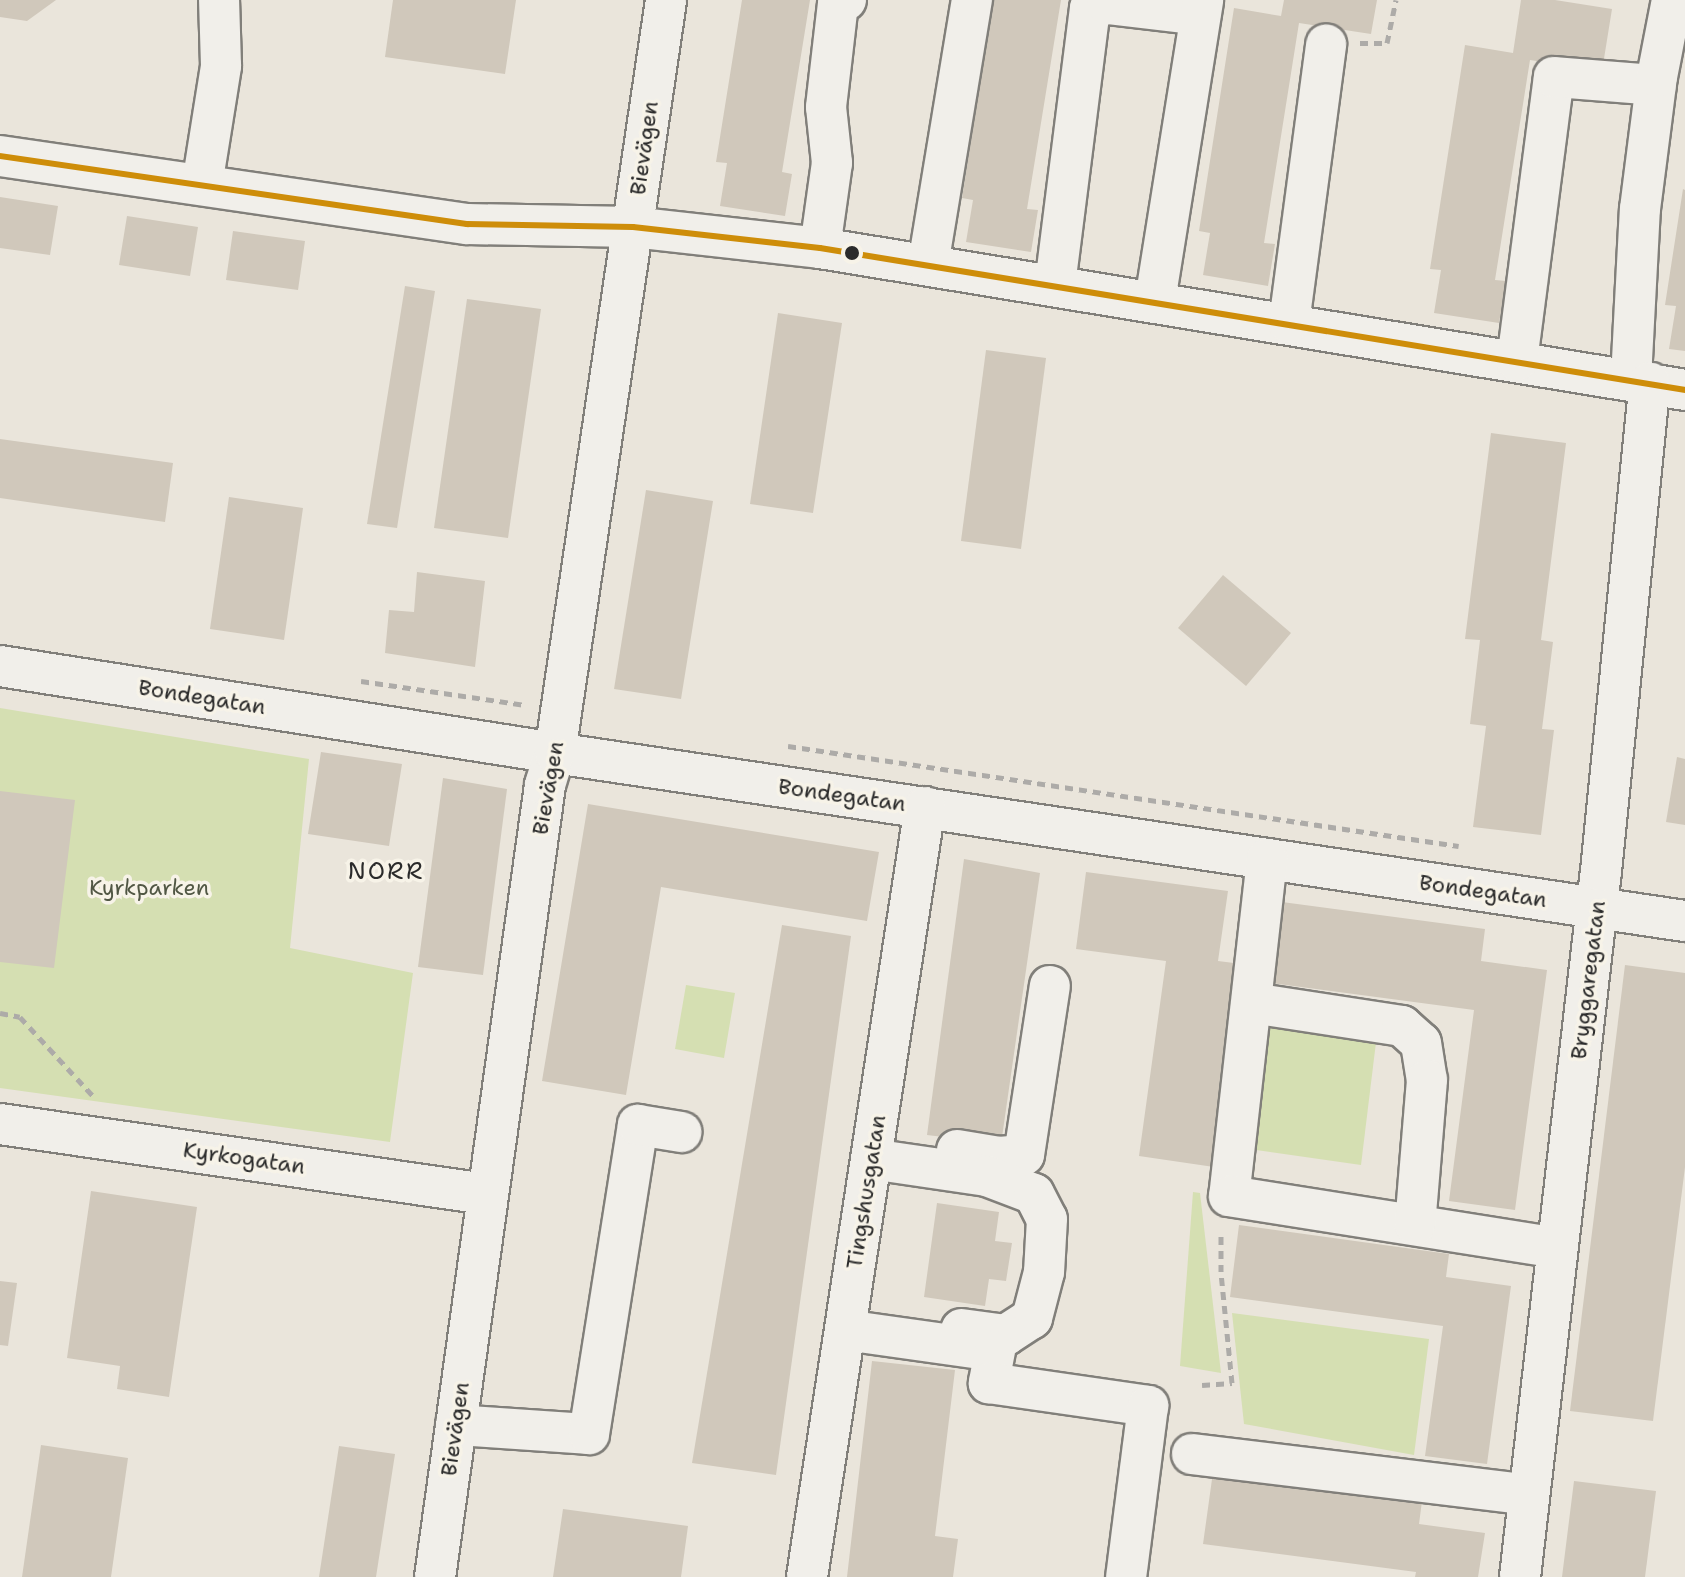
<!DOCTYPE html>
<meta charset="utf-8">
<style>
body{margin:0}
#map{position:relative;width:1685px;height:1577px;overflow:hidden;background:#eae5db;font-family:"Shantell Sans",sans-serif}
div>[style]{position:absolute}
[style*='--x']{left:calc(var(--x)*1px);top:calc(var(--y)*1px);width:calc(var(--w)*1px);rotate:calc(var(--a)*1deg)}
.green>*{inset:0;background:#d5dfb2}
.building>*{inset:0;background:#d0c8bb}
.path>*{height:5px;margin-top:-2.5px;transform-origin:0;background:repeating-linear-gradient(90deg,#adaba8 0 8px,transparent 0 14px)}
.roads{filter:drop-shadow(2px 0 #817f7a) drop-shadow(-2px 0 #817f7a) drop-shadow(0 2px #817f7a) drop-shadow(0 -2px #817f7a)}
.minor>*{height:40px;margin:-20px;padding:0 20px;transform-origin:20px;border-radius:20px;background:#f1efea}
.bus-1>*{height:6px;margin:-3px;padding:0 3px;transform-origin:3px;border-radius:3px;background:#ce8d09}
.dots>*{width:22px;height:22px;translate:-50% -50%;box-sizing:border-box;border:4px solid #f7f3e8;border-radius:50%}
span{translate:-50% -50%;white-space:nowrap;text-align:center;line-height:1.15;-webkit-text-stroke:7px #f7f3e8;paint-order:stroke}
.street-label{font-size:22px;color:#2b2b2b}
.park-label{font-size:22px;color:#515744}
.neighbourhood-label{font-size:24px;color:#2b2b2b;letter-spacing:2px}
</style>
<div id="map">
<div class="green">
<div style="clip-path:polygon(0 708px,309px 759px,290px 948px,413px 973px,390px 1142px,0 1088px)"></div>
<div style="clip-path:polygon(686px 985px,735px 993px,724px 1058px,675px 1049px)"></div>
<div style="clip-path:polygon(1263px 1025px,1377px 1034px,1361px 1165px,1242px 1148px)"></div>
<div style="clip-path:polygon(1193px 1192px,1200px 1193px,1221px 1373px,1180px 1366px)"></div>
<div style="clip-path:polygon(1232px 1313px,1429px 1339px,1414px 1455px,1244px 1424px)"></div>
</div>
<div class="building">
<div style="clip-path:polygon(0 0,56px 0,27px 21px,0 17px)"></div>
<div style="clip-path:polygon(393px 0,516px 0,505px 74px,385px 57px)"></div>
<div style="clip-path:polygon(742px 0,810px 0,782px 172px,792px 174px,785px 216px,720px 206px,727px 163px,716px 162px)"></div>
<div style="clip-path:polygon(993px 0,1061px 0,1027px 209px,1038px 210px,1031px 252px,966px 242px,973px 200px,962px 198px)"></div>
<div style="clip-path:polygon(1284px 0,1377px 0,1371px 34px,1299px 23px,1264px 243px,1275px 244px,1268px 286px,1203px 275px,1210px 233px,1199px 231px,1234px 8px,1281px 16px)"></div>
<div style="clip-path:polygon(1521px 0,1555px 0,1612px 9px,1602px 71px,1530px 60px,1495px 280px,1506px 281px,1499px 323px,1434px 313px,1441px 270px,1430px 269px,1465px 45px,1513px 53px)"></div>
<div style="clip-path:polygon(1683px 189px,1685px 190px,1685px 351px,1669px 349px,1676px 306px,1665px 305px)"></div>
<div style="clip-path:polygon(0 197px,58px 206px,50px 255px,0 248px)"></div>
<div style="clip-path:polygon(127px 216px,198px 227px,190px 276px,119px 265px)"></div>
<div style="clip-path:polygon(233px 231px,305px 241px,298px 290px,226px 280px)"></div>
<div style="clip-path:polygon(405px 286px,435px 291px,397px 528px,367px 524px)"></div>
<div style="clip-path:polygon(467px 299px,541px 309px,508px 538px,434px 528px)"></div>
<div style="clip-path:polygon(778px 313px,842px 323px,813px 513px,750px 504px)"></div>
<div style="clip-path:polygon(986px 350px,1046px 358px,1021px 549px,961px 541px)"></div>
<div style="clip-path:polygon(1491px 433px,1566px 443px,1541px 640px,1553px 642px,1542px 729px,1554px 730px,1541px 835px,1473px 827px,1486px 726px,1470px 724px,1480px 640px,1465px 639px)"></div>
<div style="clip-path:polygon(0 439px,173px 463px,165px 522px,0 498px)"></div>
<div style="clip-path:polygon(646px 490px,713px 501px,681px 699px,614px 689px)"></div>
<div style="clip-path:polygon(229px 497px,303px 508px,284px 640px,210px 629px)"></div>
<div style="clip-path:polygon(417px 572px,485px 581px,475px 667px,385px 653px,389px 610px,414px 612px)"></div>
<div style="clip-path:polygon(1223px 575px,1291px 633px,1246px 686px,1178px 628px)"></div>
<div style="clip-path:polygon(321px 752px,402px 764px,389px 846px,308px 834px)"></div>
<div style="clip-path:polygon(1677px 757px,1685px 759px,1685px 825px,1666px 822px)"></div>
<div style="clip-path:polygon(443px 778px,507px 789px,483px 975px,418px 967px)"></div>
<div style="clip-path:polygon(0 791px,75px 800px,54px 968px,0 962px)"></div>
<div style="clip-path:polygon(588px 804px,879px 852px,867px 921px,661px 887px,626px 1095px,542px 1081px)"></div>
<div style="clip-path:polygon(964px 859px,1040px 873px,1001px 1144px,927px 1135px)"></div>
<div style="clip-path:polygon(1086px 872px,1228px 891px,1218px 961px,1242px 964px,1214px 1167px,1139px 1156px,1166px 961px,1076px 949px)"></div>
<div style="clip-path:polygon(1282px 902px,1485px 929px,1481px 961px,1547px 970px,1515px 1210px,1449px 1201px,1474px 1010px,1271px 983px)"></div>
<div style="clip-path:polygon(782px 925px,851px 936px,776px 1475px,692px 1463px)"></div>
<div style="clip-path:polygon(1625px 965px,1685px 973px,1685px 1167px,1653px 1421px,1570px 1411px)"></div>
<div style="clip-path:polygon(91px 1191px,197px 1207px,169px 1397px,117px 1389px,120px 1366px,67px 1358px)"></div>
<div style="clip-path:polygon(937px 1203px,999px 1212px,995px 1241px,1012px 1243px,1006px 1281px,989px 1279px,985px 1306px,924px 1297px)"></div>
<div style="clip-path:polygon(1239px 1225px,1449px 1254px,1446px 1277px,1511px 1286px,1487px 1464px,1425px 1456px,1443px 1326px,1230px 1297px)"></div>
<div style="clip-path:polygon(0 1281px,17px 1283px,8px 1346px,0 1345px)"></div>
<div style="clip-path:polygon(872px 1361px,955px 1370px,935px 1536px,958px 1539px,953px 1577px,847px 1577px)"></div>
<div style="clip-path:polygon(41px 1445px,128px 1458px,111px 1577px,22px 1577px)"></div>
<div style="clip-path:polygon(339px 1446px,395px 1454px,376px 1577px,319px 1577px)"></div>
<div style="clip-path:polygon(1213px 1472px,1422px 1501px,1419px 1524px,1485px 1533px,1478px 1577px,1415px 1577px,1416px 1572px,1203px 1544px)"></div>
<div style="clip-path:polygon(1574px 1481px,1656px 1491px,1645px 1577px,1562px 1577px)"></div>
<div style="clip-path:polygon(563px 1509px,688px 1526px,681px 1577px,553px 1577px)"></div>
</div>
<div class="path">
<div style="--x:1360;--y:43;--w:27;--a:0"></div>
<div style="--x:1387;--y:43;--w:44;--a:-78.2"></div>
<div style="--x:361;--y:681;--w:166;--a:8.3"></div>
<div style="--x:788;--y:746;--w:678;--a:8.48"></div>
<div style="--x:0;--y:1013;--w:20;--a:11"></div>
<div style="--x:20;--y:1017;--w:110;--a:47.2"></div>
<div style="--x:1202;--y:1385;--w:30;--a:-4"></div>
<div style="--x:1232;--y:1383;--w:112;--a:-95.7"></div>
<div style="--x:1221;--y:1272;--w:40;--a:-90"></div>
</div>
<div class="roads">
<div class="minor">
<div style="--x:0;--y:156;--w:472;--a:8.3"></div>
<div style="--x:467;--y:224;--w:166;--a:1"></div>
<div style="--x:633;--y:227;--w:188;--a:6.4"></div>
<div style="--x:820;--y:248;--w:877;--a:9.32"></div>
<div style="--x:202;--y:185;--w:121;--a:-80.9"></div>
<div style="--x:221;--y:66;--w:66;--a:-91.7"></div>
<div style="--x:820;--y:248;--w:86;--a:-82"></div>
<div style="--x:832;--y:163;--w:56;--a:-96.1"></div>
<div style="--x:826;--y:107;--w:104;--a:-83.4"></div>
<div style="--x:838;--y:4;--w:9;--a:-27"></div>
<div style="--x:928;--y:265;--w:269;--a:-80.6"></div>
<div style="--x:1055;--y:285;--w:279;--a:-82.8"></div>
<div style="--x:1090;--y:8;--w:17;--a:-13"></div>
<div style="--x:1107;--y:4;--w:94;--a:6.7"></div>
<div style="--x:1155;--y:301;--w:305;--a:-80.9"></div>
<div style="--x:1289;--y:323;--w:281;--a:-82.4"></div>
<div style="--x:1517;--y:361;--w:286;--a:-82.6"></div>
<div style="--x:1554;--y:77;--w:102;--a:4.5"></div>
<div style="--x:1631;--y:379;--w:170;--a:-87"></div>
<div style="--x:1640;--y:209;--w:133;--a:-82.7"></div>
<div style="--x:1657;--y:77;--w:78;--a:-79"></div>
<div style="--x:0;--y:666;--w:562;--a:8.91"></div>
<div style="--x:555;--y:753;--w:1142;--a:8.46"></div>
<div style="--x:1267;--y:859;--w:339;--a:96.4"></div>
<div style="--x:1229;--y:1196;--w:332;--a:9"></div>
<div style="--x:1252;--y:1003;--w:152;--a:8.7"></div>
<div style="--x:1402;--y:1026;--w:25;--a:42"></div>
<div style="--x:1421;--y:1043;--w:37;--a:81"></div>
<div style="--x:1427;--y:1080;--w:145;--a:94.7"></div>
<div style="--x:0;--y:1124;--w:493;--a:8.2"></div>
<div style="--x:957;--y:1150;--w:43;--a:9.5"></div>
<div style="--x:999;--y:1157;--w:25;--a:-5"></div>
<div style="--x:1024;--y:1155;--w:171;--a:-81.3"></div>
<div style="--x:871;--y:1159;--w:117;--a:8.3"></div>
<div style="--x:987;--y:1176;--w:50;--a:21"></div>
<div style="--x:1034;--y:1194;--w:28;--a:63"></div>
<div style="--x:1047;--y:1219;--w:53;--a:93.2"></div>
<div style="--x:1044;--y:1272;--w:48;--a:104.6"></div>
<div style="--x:1032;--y:1318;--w:31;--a:147"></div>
<div style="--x:1006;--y:1335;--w:45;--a:-172.4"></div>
<div style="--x:845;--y:1330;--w:151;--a:8"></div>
<div style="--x:995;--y:1351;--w:33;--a:101"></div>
<div style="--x:989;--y:1383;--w:161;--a:8.2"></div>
<div style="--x:1148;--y:1406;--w:172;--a:97.3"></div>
<div style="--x:456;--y:1425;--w:133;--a:3.9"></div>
<div style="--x:589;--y:1434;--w:313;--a:-81"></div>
<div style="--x:638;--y:1125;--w:44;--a:9.2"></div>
<div style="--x:1192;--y:1454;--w:339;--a:6.9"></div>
<div style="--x:435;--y:1577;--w:800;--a:-82.09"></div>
<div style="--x:545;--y:785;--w:34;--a:-73"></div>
<div style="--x:555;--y:753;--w:761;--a:-81.61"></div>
<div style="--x:807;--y:1577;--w:779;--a:-81.29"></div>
<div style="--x:1520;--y:1577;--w:711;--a:-83.46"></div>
<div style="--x:1601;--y:871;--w:491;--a:-84.3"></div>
</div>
</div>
<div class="bus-1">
<div style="--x:0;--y:156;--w:472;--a:8.3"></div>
<div style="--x:467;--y:224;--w:166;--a:1"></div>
<div style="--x:633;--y:227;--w:188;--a:6.4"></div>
<div style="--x:820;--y:248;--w:877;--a:9.32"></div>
</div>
<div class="dots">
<div style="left:852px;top:253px;background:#2b2b2b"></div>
</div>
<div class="street-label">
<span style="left:644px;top:148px;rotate:-82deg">Bievägen</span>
<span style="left:202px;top:697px;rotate:9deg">Bondegatan</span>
<span style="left:548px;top:788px;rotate:-80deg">Bievägen</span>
<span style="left:842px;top:795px;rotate:8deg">Bondegatan</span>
<span style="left:1483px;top:891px;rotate:8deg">Bondegatan</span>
<span style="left:1588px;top:980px;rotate:-83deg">Bryggaregatan</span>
<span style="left:244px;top:1158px;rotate:8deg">Kyrkogatan</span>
<span style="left:866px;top:1192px;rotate:-81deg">Tingshusgatan</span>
<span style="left:455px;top:1429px;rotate:-82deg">Bievägen</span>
</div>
<div class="park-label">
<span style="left:149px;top:888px">Kyrkparken</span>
</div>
<div class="neighbourhood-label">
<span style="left:386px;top:872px">NORR</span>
</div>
</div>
